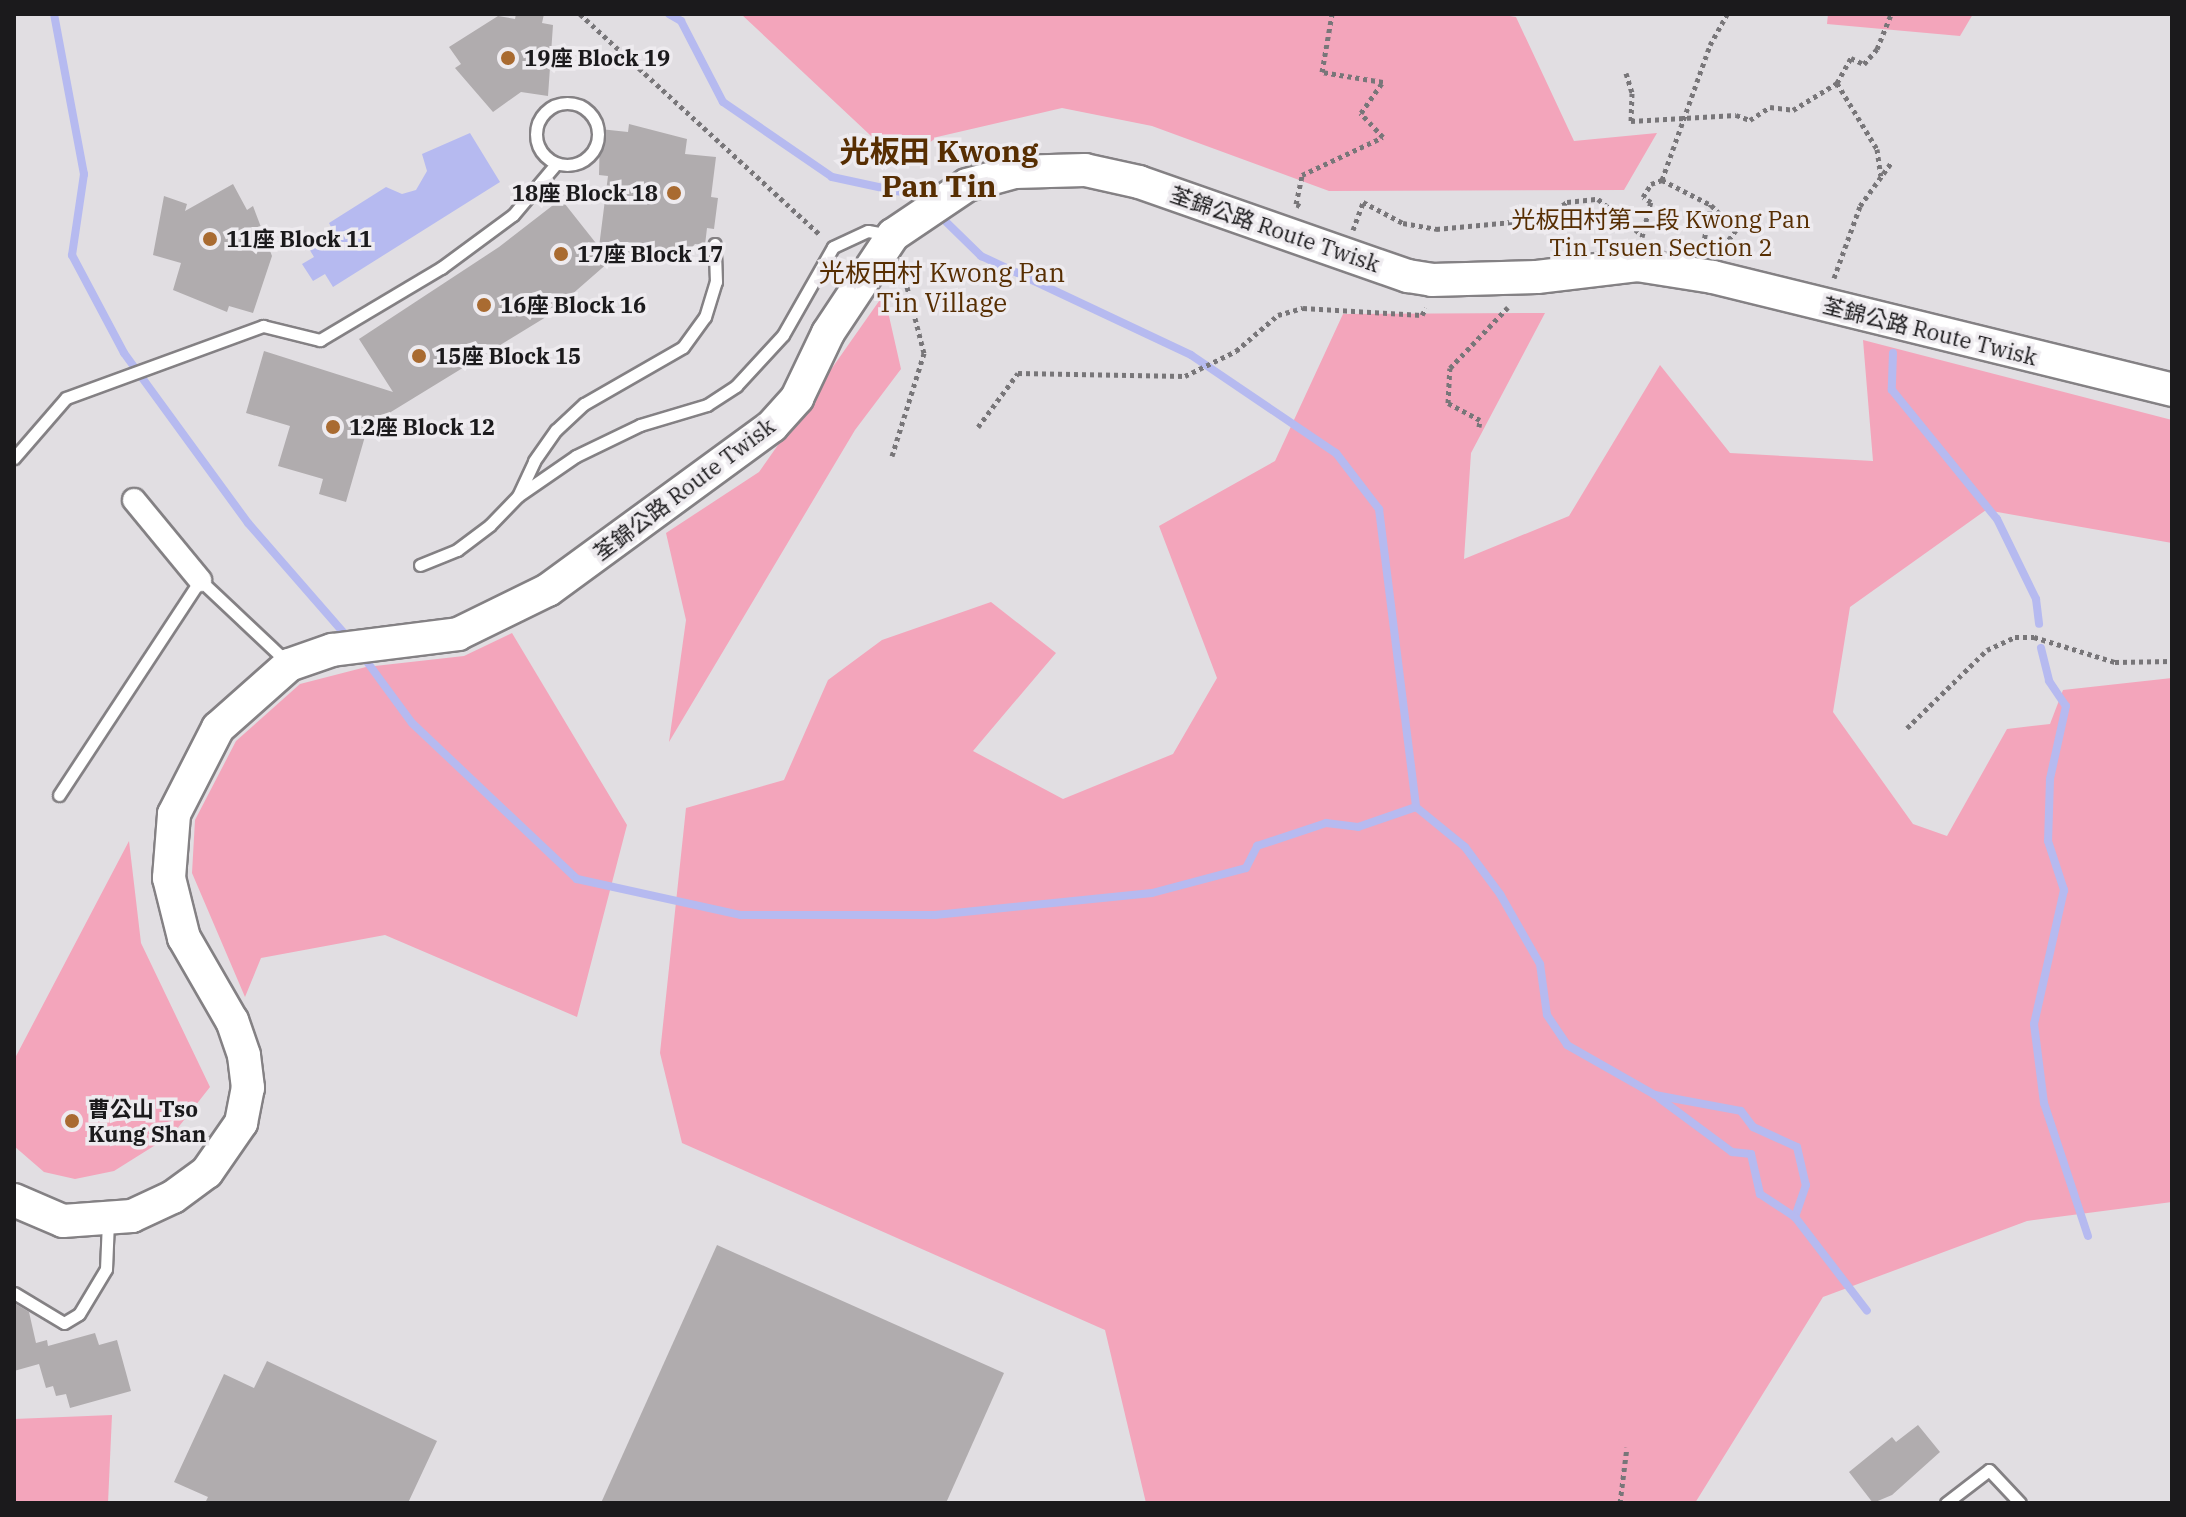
<!DOCTYPE html>
<meta charset="utf-8">
<style>
body{margin:0}
#map{position:relative;width:2186px;height:1517px;overflow:hidden;background:#e1dee2;font-family:"IBM Plex Serif","Noto Sans TC",serif}
div>[style]{position:absolute}
[style*='--x']{left:calc(var(--x)*1px);top:calc(var(--y)*1px);width:calc(var(--w)*1px);rotate:calc(var(--a)*1deg)}
.green>*{inset:0;background:#f3a5bb}
.water>*{inset:0;background:#b6baf0}
.stream>*{height:8px;margin:-4px;padding:0 4px;transform-origin:4px;border-radius:4px;background:#b6baf0}
.building>*{inset:0;background:#b0acae}
.path>*{height:5px;margin-top:-2.5px;transform-origin:0;background:repeating-linear-gradient(90deg,#787679 0 4px,transparent 0 8px)}
.roads{filter:drop-shadow(2px 0 #848184) drop-shadow(-2px 0 #848184) drop-shadow(0 2px #848184) drop-shadow(0 -2px #848184)}
.service>*{height:11px;margin:-5.5px;padding:0 5.5px;transform-origin:5.5px;border-radius:5.5px;background:#fff}
.service>.ring{margin:-5.5px;padding:0;box-sizing:content-box;background:none;border:11px solid #fff;border-radius:50%}
.minor>*{height:22px;margin:-11px;padding:0 11px;transform-origin:11px;border-radius:11px;background:#fff}
.secondary>*{height:32px;margin:-16px;padding:0 16px;transform-origin:16px;border-radius:16px;background:#fff}
.dots>*{width:22px;height:22px;translate:-50% -50%;box-sizing:border-box;border:4px solid #eeebef;border-radius:50%}
span{translate:-50% -50%;white-space:nowrap;text-align:center;line-height:1.15;-webkit-text-stroke:7px #eeebef;paint-order:stroke}
.poi-label{font-size:22px;color:#1b1a1c;font-weight:700}
.left{translate:0 -50%;text-align:left}
.right{translate:-100% -50%;text-align:right}
.street-label{font-size:22px;color:#1b1a1c}
.neighbourhood-label{font-size:24px;color:#572e02}
.quarter-label{font-size:26px;color:#572e02}
.district-label{font-size:30px;color:#572e02;font-weight:700}
.frame{position:absolute;inset:0;border:16px solid #1b1a1c;pointer-events:none}
</style>
<div id="map">
<div class="green">
<div style="clip-path:polygon(741px 14px,1498px 14px,1516px 17px,1574px 141px,1657px 133px,1624px 190px,1329px 191px,1152px 126px,1062px 108px,937px 137px,901px 164px)"></div>
<div style="clip-path:polygon(1828px 14px,1973px 14px,1960px 36px,1827px 24px)"></div>
<div style="clip-path:polygon(884px 294px,901px 369px,855px 430px,669px 742px,686px 620px,666px 533px,759px 472px)"></div>
<div style="clip-path:polygon(1545px 313px,1471px 453px,1464px 559px,1569px 516px,1660px 365px,1730px 453px,1873px 461px,1863px 340px,2172px 420px,2172px 543px,1986px 510px,1850px 607px,1833px 712px,1913px 824px,1947px 836px,2007px 729px,2050px 724px,2063px 690px,2172px 678px,2172px 1202px,2027px 1221px,1823px 1297px,1695px 1503px,1146px 1503px,1105px 1330px,682px 1143px,660px 1053px,686px 808px,784px 780px,828px 680px,882px 640px,991px 602px,1056px 653px,973px 751px,1063px 799px,1173px 754px,1217px 678px,1159px 526px,1275px 461px,1343px 314px)"></div>
<div style="clip-path:polygon(512px 633px,627px 825px,577px 1017px,385px 935px,261px 958px,245px 997px,192px 873px,195px 820px,236px 741px,300px 684px,366px 667px,464px 656px)"></div>
<div style="clip-path:polygon(129px 841px,141px 943px,210px 1087px,173px 1134px,114px 1171px,75px 1179px,44px 1172px,14px 1146px,14px 1060px)"></div>
<div style="clip-path:polygon(112px 1415px,108px 1503px,14px 1503px,14px 1419px)"></div>
</div>
<div class="water">
<div style="clip-path:polygon(470px 133px,500px 182px,333px 287px,325px 274px,313px 281px,302px 264px,314px 257px,308px 247px,333px 231px,329px 223px,386px 187px,402px 194px,416px 190px,427px 171px,422px 154px)"></div>
</div>
<div class="stream">
<div style="--x:54;--y:14;--w:163;--a:79.4"></div>
<div style="--x:84;--y:174;--w:82;--a:98.4"></div>
<div style="--x:72;--y:255;--w:111;--a:62"></div>
<div style="--x:124;--y:353;--w:210;--a:53.9"></div>
<div style="--x:248;--y:523;--w:157;--a:48.9"></div>
<div style="--x:669;--y:14;--w:14;--a:30"></div>
<div style="--x:681;--y:21;--w:91;--a:62.6"></div>
<div style="--x:723;--y:102;--w:132;--a:34.5"></div>
<div style="--x:832;--y:177;--w:90;--a:12.2"></div>
<div style="--x:920;--y:196;--w:10;--a:45"></div>
<div style="--x:937;--y:213;--w:62;--a:44.3"></div>
<div style="--x:981;--y:256;--w:232;--a:25.2"></div>
<div style="--x:1191;--y:355;--w:175;--a:34.1"></div>
<div style="--x:1336;--y:453;--w:71;--a:52.5"></div>
<div style="--x:1379;--y:509;--w:300;--a:82.9"></div>
<div style="--x:1416;--y:807;--w:63;--a:39.2"></div>
<div style="--x:1465;--y:847;--w:59;--a:53.3"></div>
<div style="--x:1500;--y:894;--w:81;--a:60.3"></div>
<div style="--x:1540;--y:964;--w:51;--a:82.2"></div>
<div style="--x:1547;--y:1015;--w:36;--a:56"></div>
<div style="--x:1567;--y:1045;--w:101;--a:29.6"></div>
<div style="--x:1655;--y:1095;--w:87;--a:10.5"></div>
<div style="--x:1741;--y:1111;--w:20;--a:53"></div>
<div style="--x:1753;--y:1127;--w:48;--a:24.4"></div>
<div style="--x:1797;--y:1147;--w:39;--a:77"></div>
<div style="--x:1806;--y:1185;--w:34;--a:109"></div>
<div style="--x:1795;--y:1217;--w:118;--a:52.5"></div>
<div style="--x:1893;--y:353;--w:37;--a:92"></div>
<div style="--x:1892;--y:390;--w:166;--a:50.9"></div>
<div style="--x:1997;--y:519;--w:89;--a:64"></div>
<div style="--x:2036;--y:599;--w:25;--a:83"></div>
<div style="--x:2041;--y:648;--w:34;--a:76"></div>
<div style="--x:2049;--y:681;--w:30;--a:56"></div>
<div style="--x:2066;--y:706;--w:75;--a:102.4"></div>
<div style="--x:2050;--y:779;--w:62;--a:91.8"></div>
<div style="--x:2048;--y:841;--w:52;--a:71.9"></div>
<div style="--x:2064;--y:890;--w:137;--a:102.6"></div>
<div style="--x:2034;--y:1024;--w:80;--a:82.8"></div>
<div style="--x:2044;--y:1103;--w:140;--a:71.7"></div>
<div style="--x:362;--y:655;--w:84;--a:53.7"></div>
<div style="--x:412;--y:723;--w:227;--a:43.4"></div>
<div style="--x:577;--y:879;--w:168;--a:12.4"></div>
<div style="--x:741;--y:915;--w:194;--a:0"></div>
<div style="--x:935;--y:915;--w:218;--a:-5.8"></div>
<div style="--x:1152;--y:893;--w:97;--a:-14.9"></div>
<div style="--x:1246;--y:868;--w:25;--a:-63"></div>
<div style="--x:1257;--y:846;--w:73;--a:-18.4"></div>
<div style="--x:1326;--y:823;--w:32;--a:7"></div>
<div style="--x:1358;--y:827;--w:61;--a:-19"></div>
<div style="--x:1659;--y:1098;--w:91;--a:36.5"></div>
<div style="--x:1732;--y:1152;--w:19;--a:6"></div>
<div style="--x:1751;--y:1154;--w:41;--a:77.3"></div>
<div style="--x:1760;--y:1194;--w:42;--a:33.3"></div>
</div>
<div class="building">
<div style="clip-path:polygon(516px 14px,544px 14px,542px 23px,553px 25px,548px 96px,521px 92px,493px 112px,455px 68px,461px 64px,449px 47px,498px 16px,515px 19px)"></div>
<div style="clip-path:polygon(629px 124px,687px 139px,685px 154px,716px 157px,711px 197px,718px 198px,714px 229px,707px 228px,705px 245px,695px 244px,686px 254px,637px 248px,630px 254px,625px 248px,546px 317px,368px 426px,346px 502px,319px 494px,323px 479px,278px 466px,290px 426px,246px 413px,264px 351px,393px 392px,359px 339px,499px 247px,561px 199px,599px 247px,608px 176px,599px 175px,600px 129px,628px 132px)"></div>
<div style="clip-path:polygon(233px 184px,247px 210px,253px 206px,272px 256px,253px 313px,229px 306px,227px 312px,173px 290px,181px 263px,153px 255px,164px 196px,187px 204px,185px 211px)"></div>
<div style="clip-path:polygon(717px 1245px,1004px 1373px,946px 1503px,601px 1503px)"></div>
<div style="clip-path:polygon(14px 1303px,29px 1312px,36px 1343px,47px 1340px,48px 1346px,95px 1333px,99px 1345px,117px 1340px,131px 1391px,70px 1408px,66px 1394px,56px 1396px,53px 1386px,46px 1388px,39px 1364px,14px 1371px)"></div>
<div style="clip-path:polygon(267px 1361px,437px 1441px,408px 1503px,205px 1503px,208px 1497px,174px 1482px,224px 1374px,254px 1388px)"></div>
<div style="clip-path:polygon(1918px 1425px,1940px 1452px,1892px 1495px,1873px 1503px,1849px 1472px,1892px 1437px,1896px 1442px)"></div>
</div>
<div class="path">
<div style="--x:580;--y:14;--w:326;--a:42.6"></div>
<div style="--x:1626;--y:73;--w:21;--a:73"></div>
<div style="--x:1632;--y:93;--w:28;--a:92"></div>
<div style="--x:1631;--y:121;--w:105;--a:-3.3"></div>
<div style="--x:1736;--y:115;--w:15;--a:20"></div>
<div style="--x:1750;--y:120;--w:24;--a:-33"></div>
<div style="--x:1770;--y:107;--w:23;--a:7"></div>
<div style="--x:1793;--y:110;--w:52;--a:-31.5"></div>
<div style="--x:1837;--y:83;--w:77;--a:58.8"></div>
<div style="--x:1877;--y:149;--w:27;--a:82"></div>
<div style="--x:1837;--y:83;--w:29;--a:-61"></div>
<div style="--x:1851;--y:58;--w:14;--a:25"></div>
<div style="--x:1864;--y:64;--w:20;--a:-49"></div>
<div style="--x:1877;--y:49;--w:38;--a:-68"></div>
<div style="--x:1662;--y:180;--w:143;--a:-70.4"></div>
<div style="--x:1710;--y:45;--w:35;--a:-61"></div>
<div style="--x:1300;--y:206;--w:4;--a:-153"></div>
<div style="--x:1296;--y:204;--w:30;--a:-78"></div>
<div style="--x:1302;--y:175;--w:89;--a:-25.1"></div>
<div style="--x:1383;--y:137;--w:33;--a:-133"></div>
<div style="--x:1361;--y:113;--w:38;--a:-55"></div>
<div style="--x:1383;--y:82;--w:62;--a:-170.7"></div>
<div style="--x:1322;--y:72;--w:59;--a:-80.2"></div>
<div style="--x:1353;--y:230;--w:30;--a:-70"></div>
<div style="--x:1363;--y:202;--w:45;--a:27.7"></div>
<div style="--x:1403;--y:223;--w:34;--a:10"></div>
<div style="--x:1436;--y:229;--w:107;--a:-5.3"></div>
<div style="--x:1543;--y:219;--w:29;--a:-35"></div>
<div style="--x:1567;--y:202;--w:31;--a:-6"></div>
<div style="--x:1598;--y:199;--w:57;--a:39.3"></div>
<div style="--x:1642;--y:237;--w:36;--a:-76"></div>
<div style="--x:1651;--y:202;--w:9;--a:-148"></div>
<div style="--x:1643;--y:197;--w:15;--a:-58"></div>
<div style="--x:1651;--y:184;--w:12;--a:-20"></div>
<div style="--x:1662;--y:180;--w:55;--a:27"></div>
<div style="--x:1711;--y:205;--w:35;--a:45"></div>
<div style="--x:1736;--y:230;--w:26;--a:127"></div>
<div style="--x:1703;--y:246;--w:42;--a:-79"></div>
<div style="--x:1834;--y:278;--w:77;--a:-70.1"></div>
<div style="--x:1860;--y:206;--w:53;--a:-54.2"></div>
<div style="--x:978;--y:427;--w:67;--a:-53.5"></div>
<div style="--x:1018;--y:373;--w:167;--a:1"></div>
<div style="--x:1185;--y:376;--w:57;--a:-26.1"></div>
<div style="--x:1236;--y:351;--w:55;--a:-40.6"></div>
<div style="--x:1278;--y:315;--w:26;--a:-16"></div>
<div style="--x:1303;--y:308;--w:119;--a:3.4"></div>
<div style="--x:1422;--y:315;--w:8;--a:-60"></div>
<div style="--x:1479;--y:427;--w:7;--a:-82"></div>
<div style="--x:1480;--y:420;--w:36;--a:-152"></div>
<div style="--x:1448;--y:403;--w:35;--a:-87"></div>
<div style="--x:1450;--y:368;--w:84;--a:-46.4"></div>
<div style="--x:892;--y:456;--w:108;--a:-72.7"></div>
<div style="--x:924;--y:353;--w:85;--a:-104.4"></div>
<div style="--x:1907;--y:728;--w:112;--a:-44.3"></div>
<div style="--x:1987;--y:650;--w:31;--a:-25"></div>
<div style="--x:2015;--y:637;--w:19;--a:0"></div>
<div style="--x:2034;--y:637;--w:85;--a:17.2"></div>
<div style="--x:2115;--y:662;--w:57;--a:-1"></div>
<div style="--x:1620;--y:1503;--w:56;--a:-82.9"></div>
</div>
<div class="roads">
<div class="service">
<div class="ring" style="left:536px;top:103px;width:51px;height:51px"></div>
<div style="--x:14;--y:458;--w:79;--a:-49.1"></div>
<div style="--x:66;--y:398;--w:210;--a:-20.1"></div>
<div style="--x:263;--y:326;--w:59;--a:13.8"></div>
<div style="--x:320;--y:340;--w:141;--a:-30.8"></div>
<div style="--x:441;--y:268;--w:89;--a:-36.4"></div>
<div style="--x:513;--y:215;--w:67;--a:-49.9"></div>
<div style="--x:518;--y:496;--w:70;--a:-34.6"></div>
<div style="--x:576;--y:456;--w:71;--a:-25.8"></div>
<div style="--x:640;--y:425;--w:70;--a:-16.6"></div>
<div style="--x:707;--y:405;--w:35;--a:-33"></div>
<div style="--x:736;--y:386;--w:69;--a:-47.3"></div>
<div style="--x:783;--y:335;--w:101;--a:-60.4"></div>
<div style="--x:833;--y:247;--w:38;--a:-25"></div>
<div style="--x:868;--y:231;--w:22;--a:10"></div>
<div style="--x:420;--y:565;--w:40;--a:-22"></div>
<div style="--x:457;--y:550;--w:41;--a:-37.1"></div>
<div style="--x:490;--y:525;--w:40;--a:-46"></div>
<div style="--x:518;--y:496;--w:38;--a:-65"></div>
<div style="--x:534;--y:461;--w:38;--a:-55"></div>
<div style="--x:556;--y:430;--w:38;--a:-43"></div>
<div style="--x:584;--y:404;--w:114;--a:-29.9"></div>
<div style="--x:683;--y:347;--w:37;--a:-54"></div>
<div style="--x:705;--y:317;--w:37;--a:-73"></div>
<div style="--x:716;--y:282;--w:38;--a:-92"></div>
<div style="--x:59;--y:795;--w:257;--a:-56.7"></div>
<div style="--x:200;--y:580;--w:122;--a:43.3"></div>
<div style="--x:14;--y:1293;--w:58;--a:31"></div>
<div style="--x:64;--y:1323;--w:17;--a:-31"></div>
<div style="--x:79;--y:1314;--w:52;--a:-59"></div>
<div style="--x:106;--y:1269;--w:47;--a:-87.6"></div>
<div style="--x:1946;--y:1503;--w:54;--a:-37.5"></div>
<div style="--x:1989;--y:1470;--w:45;--a:46.8"></div>
</div>
<div class="minor">
<div style="--x:134;--y:500;--w:104;--a:50.5"></div>
</div>
<div class="secondary">
<div style="--x:14;--y:1200;--w:53;--a:23.2"></div>
<div style="--x:63;--y:1221;--w:69;--a:-4.1"></div>
<div style="--x:132;--y:1216;--w:45;--a:-24.9"></div>
<div style="--x:173;--y:1197;--w:42;--a:-36.3"></div>
<div style="--x:207;--y:1172;--w:60;--a:-55.2"></div>
<div style="--x:241;--y:1123;--w:36;--a:-79"></div>
<div style="--x:248;--y:1088;--w:33;--a:-97"></div>
<div style="--x:244;--y:1055;--w:36;--a:-109"></div>
<div style="--x:232;--y:1021;--w:96;--a:-120"></div>
<div style="--x:184;--y:938;--w:62;--a:-104"></div>
<div style="--x:169;--y:878;--w:64;--a:-85.5"></div>
<div style="--x:174;--y:814;--w:97;--a:-62.9"></div>
<div style="--x:218;--y:728;--w:95;--a:-41.6"></div>
<div style="--x:289;--y:665;--w:46;--a:-19.2"></div>
<div style="--x:332;--y:650;--w:127;--a:-7.2"></div>
<div style="--x:458;--y:634;--w:100;--a:-26.1"></div>
<div style="--x:548;--y:590;--w:278;--a:-36.2"></div>
<div style="--x:772;--y:426;--w:38;--a:-48"></div>
<div style="--x:797;--y:398;--w:72;--a:-64.5"></div>
<div style="--x:828;--y:333;--w:118;--a:-56.4"></div>
<div style="--x:893;--y:235;--w:89;--a:-34"></div>
<div style="--x:967;--y:185;--w:50;--a:-15.2"></div>
<div style="--x:1015;--y:172;--w:70;--a:-1.6"></div>
<div style="--x:1085;--y:170;--w:55;--a:12.5"></div>
<div style="--x:1139;--y:182;--w:285;--a:19.3"></div>
<div style="--x:1408;--y:276;--w:24;--a:9"></div>
<div style="--x:1432;--y:280;--w:105;--a:-1.6"></div>
<div style="--x:1537;--y:277;--w:101;--a:-6.8"></div>
<div style="--x:1637;--y:265;--w:77;--a:9"></div>
<div style="--x:1713;--y:277;--w:473;--a:13.8"></div>
</div>
</div>
<div class="dots">
<div style="left:508px;top:58px;background:#a96b31"></div>
<div style="left:674px;top:193px;background:#a96b31"></div>
<div style="left:210px;top:239px;background:#a96b31"></div>
<div style="left:561px;top:254px;background:#a96b31"></div>
<div style="left:484px;top:305px;background:#a96b31"></div>
<div style="left:419px;top:356px;background:#a96b31"></div>
<div style="left:333px;top:427px;background:#a96b31"></div>
<div style="left:72px;top:1121px;background:#a96b31"></div>
</div>
<div class="poi-label">
<span class="left" style="left:524px;top:58px">19座 Block 19</span>
<span class="right" style="left:658px;top:193px">18座 Block 18</span>
<span class="left" style="left:226px;top:239px">11座 Block 11</span>
<span class="left" style="left:577px;top:254px">17座 Block 17</span>
<span class="left" style="left:500px;top:305px">16座 Block 16</span>
<span class="left" style="left:435px;top:356px">15座 Block 15</span>
<span class="left" style="left:349px;top:427px">12座 Block 12</span>
<span class="left" style="left:88px;top:1121px">曹公山 Tso<br>Kung Shan</span>
</div>
<div class="street-label">
<span style="left:1275px;top:229px;rotate:19deg">荃錦公路 Route Twisk</span>
<span style="left:1930px;top:331px;rotate:14deg">荃錦公路 Route Twisk</span>
<span style="left:684px;top:489px;rotate:-37deg">荃錦公路 Route Twisk</span>
</div>
<div class="neighbourhood-label">
<span style="left:1661px;top:234px">光板田村第二段 Kwong Pan<br>Tin Tsuen Section 2</span>
</div>
<div class="quarter-label">
<span style="left:942px;top:288px">光板田村 Kwong Pan<br>Tin Village</span>
</div>
<div class="district-label">
<span style="left:939px;top:168px">光板田 Kwong<br>Pan Tin</span>
</div>
<div class="frame"></div>
</div>
